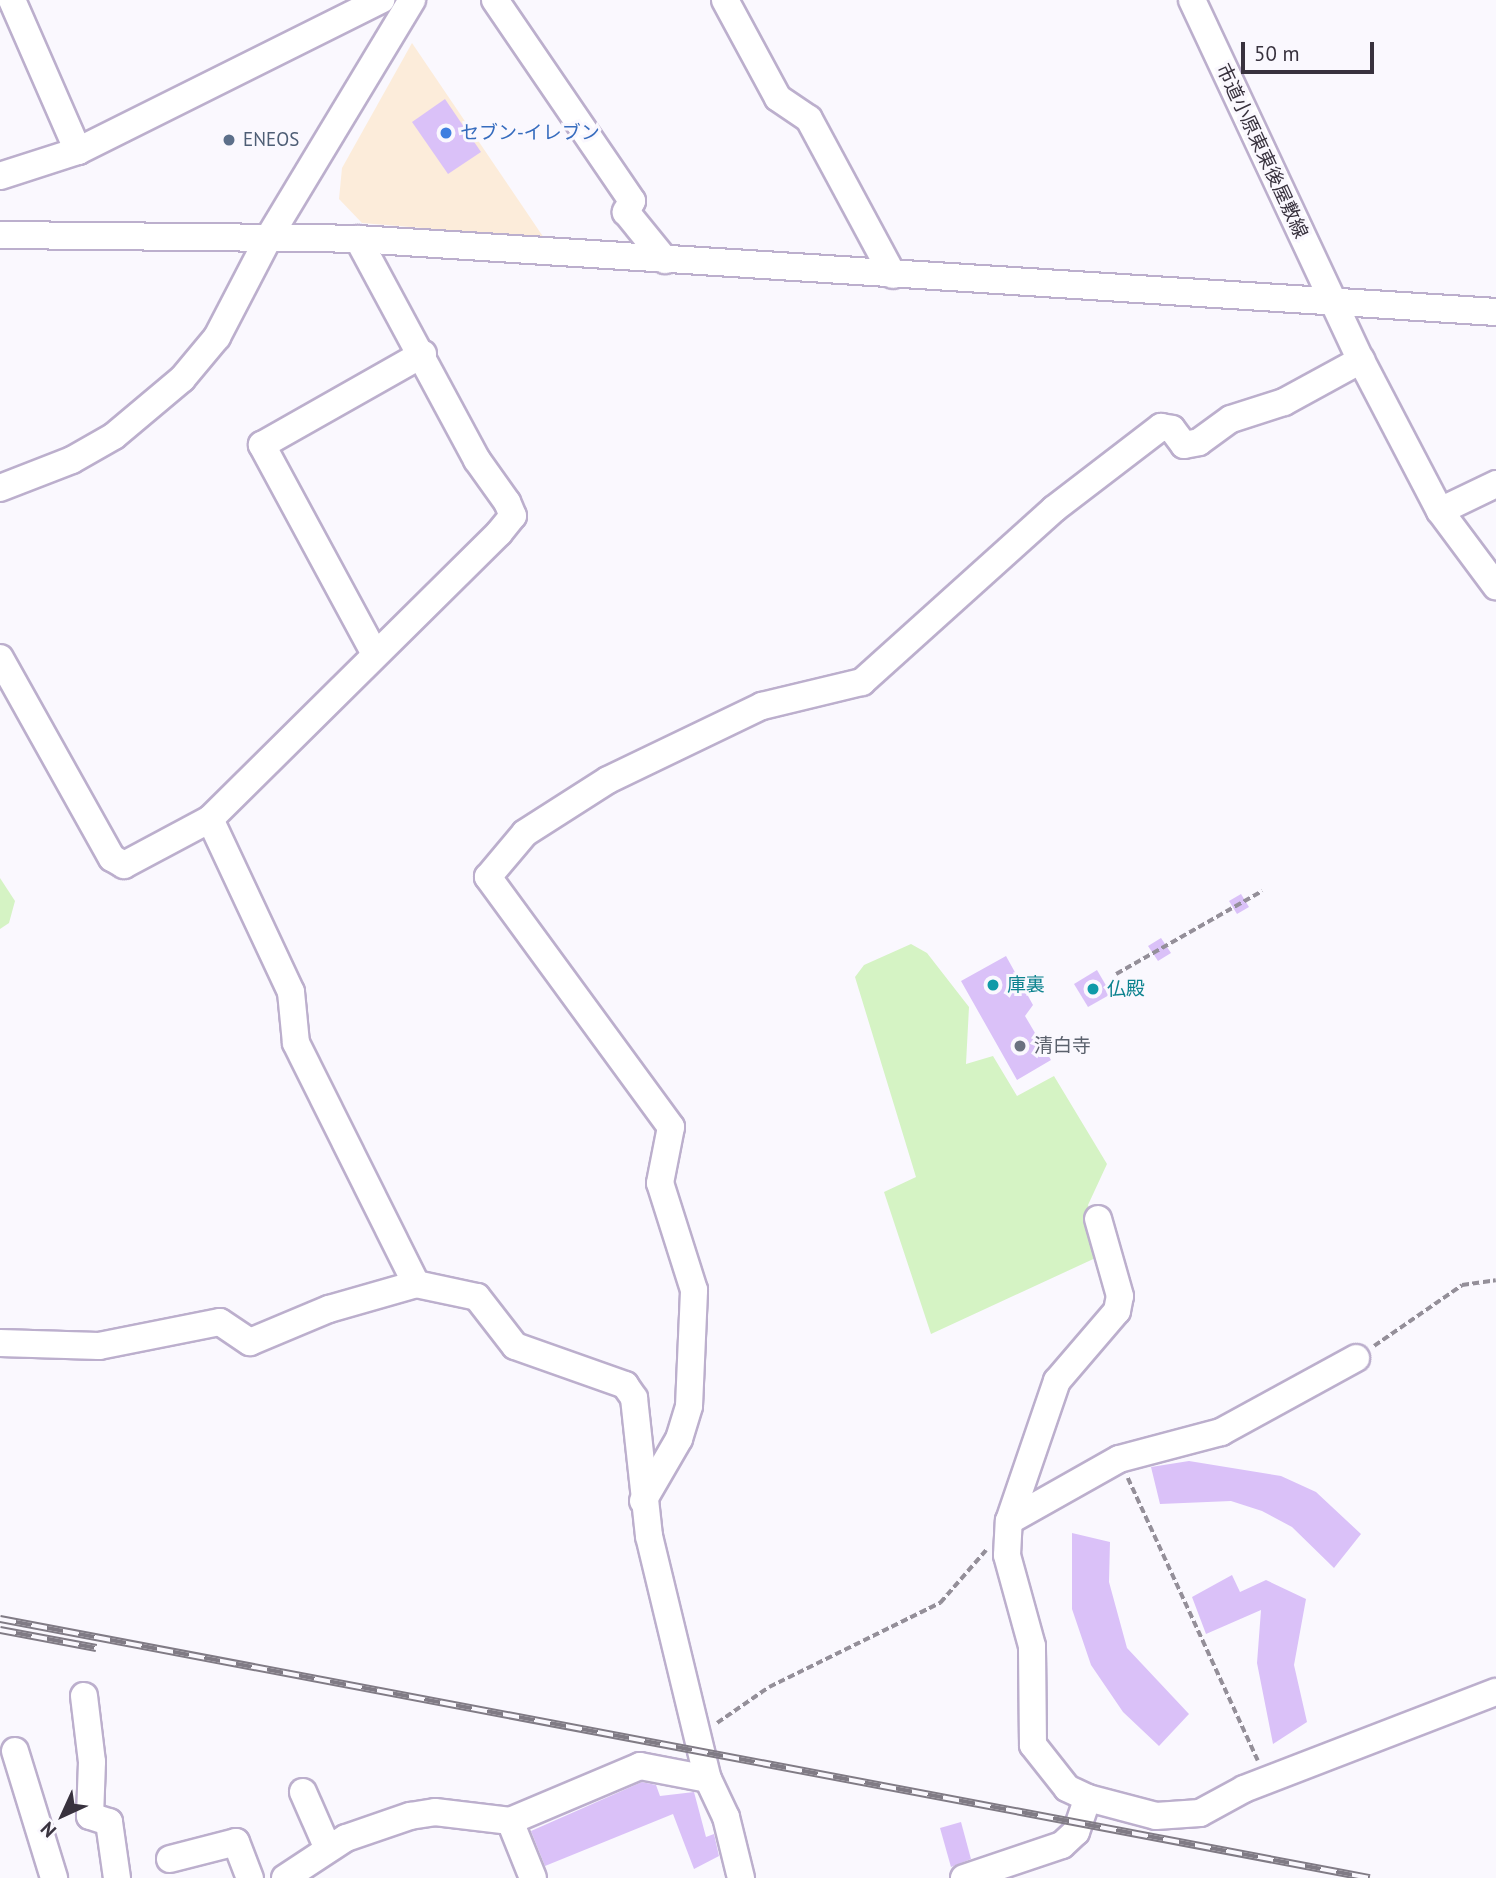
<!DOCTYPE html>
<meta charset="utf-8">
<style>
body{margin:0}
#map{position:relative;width:1496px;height:1878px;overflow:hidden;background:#faf8fe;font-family:"PT Sans","Noto Sans JP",sans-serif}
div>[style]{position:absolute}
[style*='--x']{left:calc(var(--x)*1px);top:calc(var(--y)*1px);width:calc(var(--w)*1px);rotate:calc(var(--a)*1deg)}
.commercial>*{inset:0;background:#fcecda}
.green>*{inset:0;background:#d5f3c4}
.building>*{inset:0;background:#dac1f8}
.path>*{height:3.5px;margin-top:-1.75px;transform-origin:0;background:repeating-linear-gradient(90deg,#948f99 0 7px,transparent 0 10.5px)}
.roads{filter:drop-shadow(2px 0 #bcafcd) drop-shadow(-2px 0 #bcafcd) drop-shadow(0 2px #bcafcd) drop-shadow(0 -2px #bcafcd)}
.minor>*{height:26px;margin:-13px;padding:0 13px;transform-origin:13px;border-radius:13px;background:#fff}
.rail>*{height:8px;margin-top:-4px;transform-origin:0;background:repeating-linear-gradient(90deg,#faf8fe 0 16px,#807b85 0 32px);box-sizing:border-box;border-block:2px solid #807b85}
.dots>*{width:19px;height:19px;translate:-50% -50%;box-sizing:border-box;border:4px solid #faf8fe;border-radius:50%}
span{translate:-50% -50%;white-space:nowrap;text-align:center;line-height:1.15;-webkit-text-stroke:6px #faf8fe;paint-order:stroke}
.shop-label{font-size:19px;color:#366cbe}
.left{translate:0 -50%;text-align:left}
.service-label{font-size:19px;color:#4e5e75}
.street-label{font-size:19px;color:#38323e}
.culture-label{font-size:19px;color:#0d838f}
.worship-label{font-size:19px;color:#5b616d}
.north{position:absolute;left:28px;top:1780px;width:70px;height:70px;-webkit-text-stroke:5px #faf8fe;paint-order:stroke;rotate:225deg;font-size:19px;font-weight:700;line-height:28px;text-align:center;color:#38323e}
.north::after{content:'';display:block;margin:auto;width:24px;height:32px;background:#38323e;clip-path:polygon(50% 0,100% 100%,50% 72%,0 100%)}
.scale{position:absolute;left:1241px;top:42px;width:133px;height:32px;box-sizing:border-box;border:4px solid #38323e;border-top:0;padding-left:9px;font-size:21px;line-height:24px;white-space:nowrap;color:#38323e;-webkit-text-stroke:5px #faf8fe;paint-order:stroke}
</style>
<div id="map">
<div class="commercial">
<div style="clip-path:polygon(412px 43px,544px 238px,362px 223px,339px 199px,342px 168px)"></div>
</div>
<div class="green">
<div style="clip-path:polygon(0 878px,15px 901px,9px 923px,0 929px)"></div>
<div style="clip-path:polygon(911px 944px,927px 953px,969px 1007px,966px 1064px,993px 1056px,1017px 1096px,1054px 1076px,1107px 1164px,1088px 1205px,1102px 1255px,931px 1334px,884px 1192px,916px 1177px,855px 977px,864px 965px)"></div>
</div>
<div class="building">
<div style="clip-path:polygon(445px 99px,481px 152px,448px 174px,412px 122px)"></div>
<div style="clip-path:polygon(1241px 894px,1249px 907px,1237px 914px,1229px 901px)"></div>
<div style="clip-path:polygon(1161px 938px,1171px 953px,1158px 961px,1148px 946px)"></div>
<div style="clip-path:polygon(1006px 956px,1033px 1005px,1025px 1016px,1051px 1060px,1017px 1080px,961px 981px)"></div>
<div style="clip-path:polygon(1097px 970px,1111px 994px,1088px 1007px,1074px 984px)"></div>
<div style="clip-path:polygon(1189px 1461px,1281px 1476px,1316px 1492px,1361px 1534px,1334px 1568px,1292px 1527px,1262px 1511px,1231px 1501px,1160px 1504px,1151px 1467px)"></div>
<div style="clip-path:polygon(1072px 1533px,1110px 1542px,1109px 1582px,1127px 1648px,1189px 1714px,1159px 1746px,1123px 1712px,1091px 1665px,1072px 1609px)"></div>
<div style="clip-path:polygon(1232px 1575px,1240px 1592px,1266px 1580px,1306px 1599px,1294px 1665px,1307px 1722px,1273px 1744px,1257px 1663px,1261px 1610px,1206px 1634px,1192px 1597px)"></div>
<div style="clip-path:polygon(642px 1782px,656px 1785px,660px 1796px,694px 1792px,706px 1837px,714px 1834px,719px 1856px,694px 1869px,673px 1814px,545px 1866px,531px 1831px)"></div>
<div style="clip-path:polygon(961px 1822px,971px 1859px,951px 1867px,940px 1828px)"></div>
</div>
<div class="path">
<div style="--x:1116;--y:974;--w:168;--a:-29.6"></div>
<div style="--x:1374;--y:1346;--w:107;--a:-34.7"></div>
<div style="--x:1462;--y:1285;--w:34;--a:-8"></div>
<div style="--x:1128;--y:1478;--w:311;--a:65.3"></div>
<div style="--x:717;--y:1723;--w:63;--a:-34.7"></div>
<div style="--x:769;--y:1687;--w:191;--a:-26.2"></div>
<div style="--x:940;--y:1603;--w:70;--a:-49"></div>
</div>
<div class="roads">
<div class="minor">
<div style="--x:12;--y:0;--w:165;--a:66.4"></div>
<div style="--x:495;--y:0;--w:243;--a:55.7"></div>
<div style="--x:632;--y:201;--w:13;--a:119"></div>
<div style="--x:626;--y:212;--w:62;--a:50.9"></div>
<div style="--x:725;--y:0;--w:111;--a:61.6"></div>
<div style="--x:778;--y:98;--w:37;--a:34"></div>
<div style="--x:809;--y:119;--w:177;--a:61.7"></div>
<div style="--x:1192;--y:0;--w:398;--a:64.9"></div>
<div style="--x:1361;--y:360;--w:170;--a:62.4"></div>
<div style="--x:1440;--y:511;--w:94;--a:53.3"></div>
<div style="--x:0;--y:176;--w:82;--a:-17.8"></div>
<div style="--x:78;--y:151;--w:339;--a:-26.5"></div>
<div style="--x:0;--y:235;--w:358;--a:0.6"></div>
<div style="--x:358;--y:239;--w:1140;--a:3.67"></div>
<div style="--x:0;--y:488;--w:77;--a:-21.3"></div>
<div style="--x:72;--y:460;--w:48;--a:-29.7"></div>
<div style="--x:114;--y:436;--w:89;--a:-40"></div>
<div style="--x:182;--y:379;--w:55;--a:-50.2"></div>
<div style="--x:217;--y:337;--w:113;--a:-62.5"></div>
<div style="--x:269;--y:237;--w:277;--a:-58.9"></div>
<div style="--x:1440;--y:511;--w:62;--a:-25.7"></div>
<div style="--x:375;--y:654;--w:238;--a:-118.4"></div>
<div style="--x:262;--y:445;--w:185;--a:-29.5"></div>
<div style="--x:0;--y:658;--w:229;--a:60.8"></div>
<div style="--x:112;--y:858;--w:14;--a:30"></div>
<div style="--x:124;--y:865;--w:98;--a:-28.1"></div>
<div style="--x:210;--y:819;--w:407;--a:-44.7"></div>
<div style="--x:499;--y:533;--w:22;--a:-51"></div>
<div style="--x:513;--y:516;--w:15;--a:-113"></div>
<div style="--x:507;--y:502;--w:52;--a:-125.5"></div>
<div style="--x:477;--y:460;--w:251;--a:-118.3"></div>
<div style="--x:210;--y:819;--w:191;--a:64.9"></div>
<div style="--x:291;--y:992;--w:51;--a:84.4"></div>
<div style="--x:296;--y:1043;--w:269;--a:63.5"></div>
<div style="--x:416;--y:1284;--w:62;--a:12"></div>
<div style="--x:477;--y:1297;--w:62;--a:52.2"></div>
<div style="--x:515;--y:1346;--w:117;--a:19.5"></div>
<div style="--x:625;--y:1385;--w:16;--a:55"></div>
<div style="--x:634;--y:1398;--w:139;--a:83.8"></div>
<div style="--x:649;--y:1536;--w:250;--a:76.4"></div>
<div style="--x:708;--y:1779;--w:42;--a:64.7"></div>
<div style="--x:726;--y:1817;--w:63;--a:76.2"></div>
<div style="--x:0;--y:1343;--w:99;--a:1.7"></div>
<div style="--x:99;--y:1346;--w:123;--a:-11.2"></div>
<div style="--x:220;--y:1322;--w:36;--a:34"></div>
<div style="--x:250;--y:1342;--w:86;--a:-22.7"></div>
<div style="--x:329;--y:1309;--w:91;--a:-16"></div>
<div style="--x:643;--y:1501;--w:72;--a:-59.9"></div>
<div style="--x:679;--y:1439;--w:34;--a:-73"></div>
<div style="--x:689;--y:1406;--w:116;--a:-87.5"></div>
<div style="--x:694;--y:1290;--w:112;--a:-107.6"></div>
<div style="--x:660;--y:1183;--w:57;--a:-78.9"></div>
<div style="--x:671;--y:1127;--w:310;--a:-126.2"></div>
<div style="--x:488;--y:877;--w:57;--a:-49.9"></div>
<div style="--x:525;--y:833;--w:98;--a:-32.6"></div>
<div style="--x:608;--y:780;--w:171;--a:-25.7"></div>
<div style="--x:762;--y:706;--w:103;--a:-13.5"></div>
<div style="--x:862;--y:682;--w:258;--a:-42"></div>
<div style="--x:1054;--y:509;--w:135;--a:-37.5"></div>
<div style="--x:1161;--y:427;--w:11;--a:10"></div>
<div style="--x:1172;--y:429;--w:20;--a:53"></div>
<div style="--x:1184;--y:445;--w:15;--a:-11"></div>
<div style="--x:1199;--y:442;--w:39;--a:-36"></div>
<div style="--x:1231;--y:419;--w:56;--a:-17.8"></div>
<div style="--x:1284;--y:402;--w:88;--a:-28.6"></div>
<div style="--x:1009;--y:1521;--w:126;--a:-29.4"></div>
<div style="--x:1119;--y:1459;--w:106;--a:-14.8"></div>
<div style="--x:1221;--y:1432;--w:154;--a:-28.7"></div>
<div style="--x:84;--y:1696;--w:66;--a:83.1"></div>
<div style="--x:92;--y:1762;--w:54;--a:92.1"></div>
<div style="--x:90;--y:1816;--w:20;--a:18"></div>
<div style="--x:109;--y:1822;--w:57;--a:81.9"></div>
<div style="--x:15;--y:1751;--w:133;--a:72.9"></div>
<div style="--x:303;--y:1792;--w:62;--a:66.3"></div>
<div style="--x:1088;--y:1798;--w:23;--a:-155"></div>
<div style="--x:1067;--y:1788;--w:55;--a:-128.3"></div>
<div style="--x:1033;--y:1745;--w:99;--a:-90.6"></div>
<div style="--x:1032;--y:1646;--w:94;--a:-105.4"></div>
<div style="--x:1007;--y:1555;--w:34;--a:-87"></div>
<div style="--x:1009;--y:1521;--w:148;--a:-71.1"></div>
<div style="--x:1057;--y:1381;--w:92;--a:-49.4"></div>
<div style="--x:1117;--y:1311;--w:15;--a:-79"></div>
<div style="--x:1120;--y:1296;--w:80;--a:-105.9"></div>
<div style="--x:510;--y:1821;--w:61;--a:68"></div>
<div style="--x:170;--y:1859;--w:68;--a:-14.4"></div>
<div style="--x:236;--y:1842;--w:39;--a:69"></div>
<div style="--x:285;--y:1878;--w:73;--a:-33.3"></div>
<div style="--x:346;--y:1838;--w:68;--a:-19"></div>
<div style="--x:410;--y:1816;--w:25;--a:-9"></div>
<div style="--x:435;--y:1812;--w:76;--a:6.8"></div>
<div style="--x:510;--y:1821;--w:141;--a:-22.9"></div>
<div style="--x:640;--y:1766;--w:69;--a:10.8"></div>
<div style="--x:964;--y:1878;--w:103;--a:-18.6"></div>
<div style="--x:1062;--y:1845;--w:19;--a:-43"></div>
<div style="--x:1076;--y:1832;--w:36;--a:-71"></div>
<div style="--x:1088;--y:1798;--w:70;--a:14.8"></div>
<div style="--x:1156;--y:1816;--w:44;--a:-3.9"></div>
<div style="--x:1200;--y:1813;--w:50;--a:-28.6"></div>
<div style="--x:1244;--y:1789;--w:270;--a:-21.1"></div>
</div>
</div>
<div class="rail">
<div style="--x:0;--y:1619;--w:1394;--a:10.71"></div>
<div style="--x:0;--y:1630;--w:98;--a:10.6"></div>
</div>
<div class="dots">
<div style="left:446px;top:133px;background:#3f7fe0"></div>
<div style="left:229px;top:140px;background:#5c6f8a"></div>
<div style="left:993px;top:985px;background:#0f9aa8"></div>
<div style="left:1093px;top:989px;background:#0f9aa8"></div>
<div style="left:1020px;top:1046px;background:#6b7280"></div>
</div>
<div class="shop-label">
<span class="left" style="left:460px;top:133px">セブン-イレブン</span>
</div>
<div class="service-label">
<span class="left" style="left:243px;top:140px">ENEOS</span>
</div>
<div class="street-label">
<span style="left:1262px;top:151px;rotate:65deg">市道小原東東後屋敷線</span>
</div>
<div class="culture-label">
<span class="left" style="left:1007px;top:985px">庫裏</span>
<span class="left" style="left:1107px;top:989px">仏殿</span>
</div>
<div class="worship-label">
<span class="left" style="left:1034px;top:1046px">清白寺</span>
</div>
<div class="north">N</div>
<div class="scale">50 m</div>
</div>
